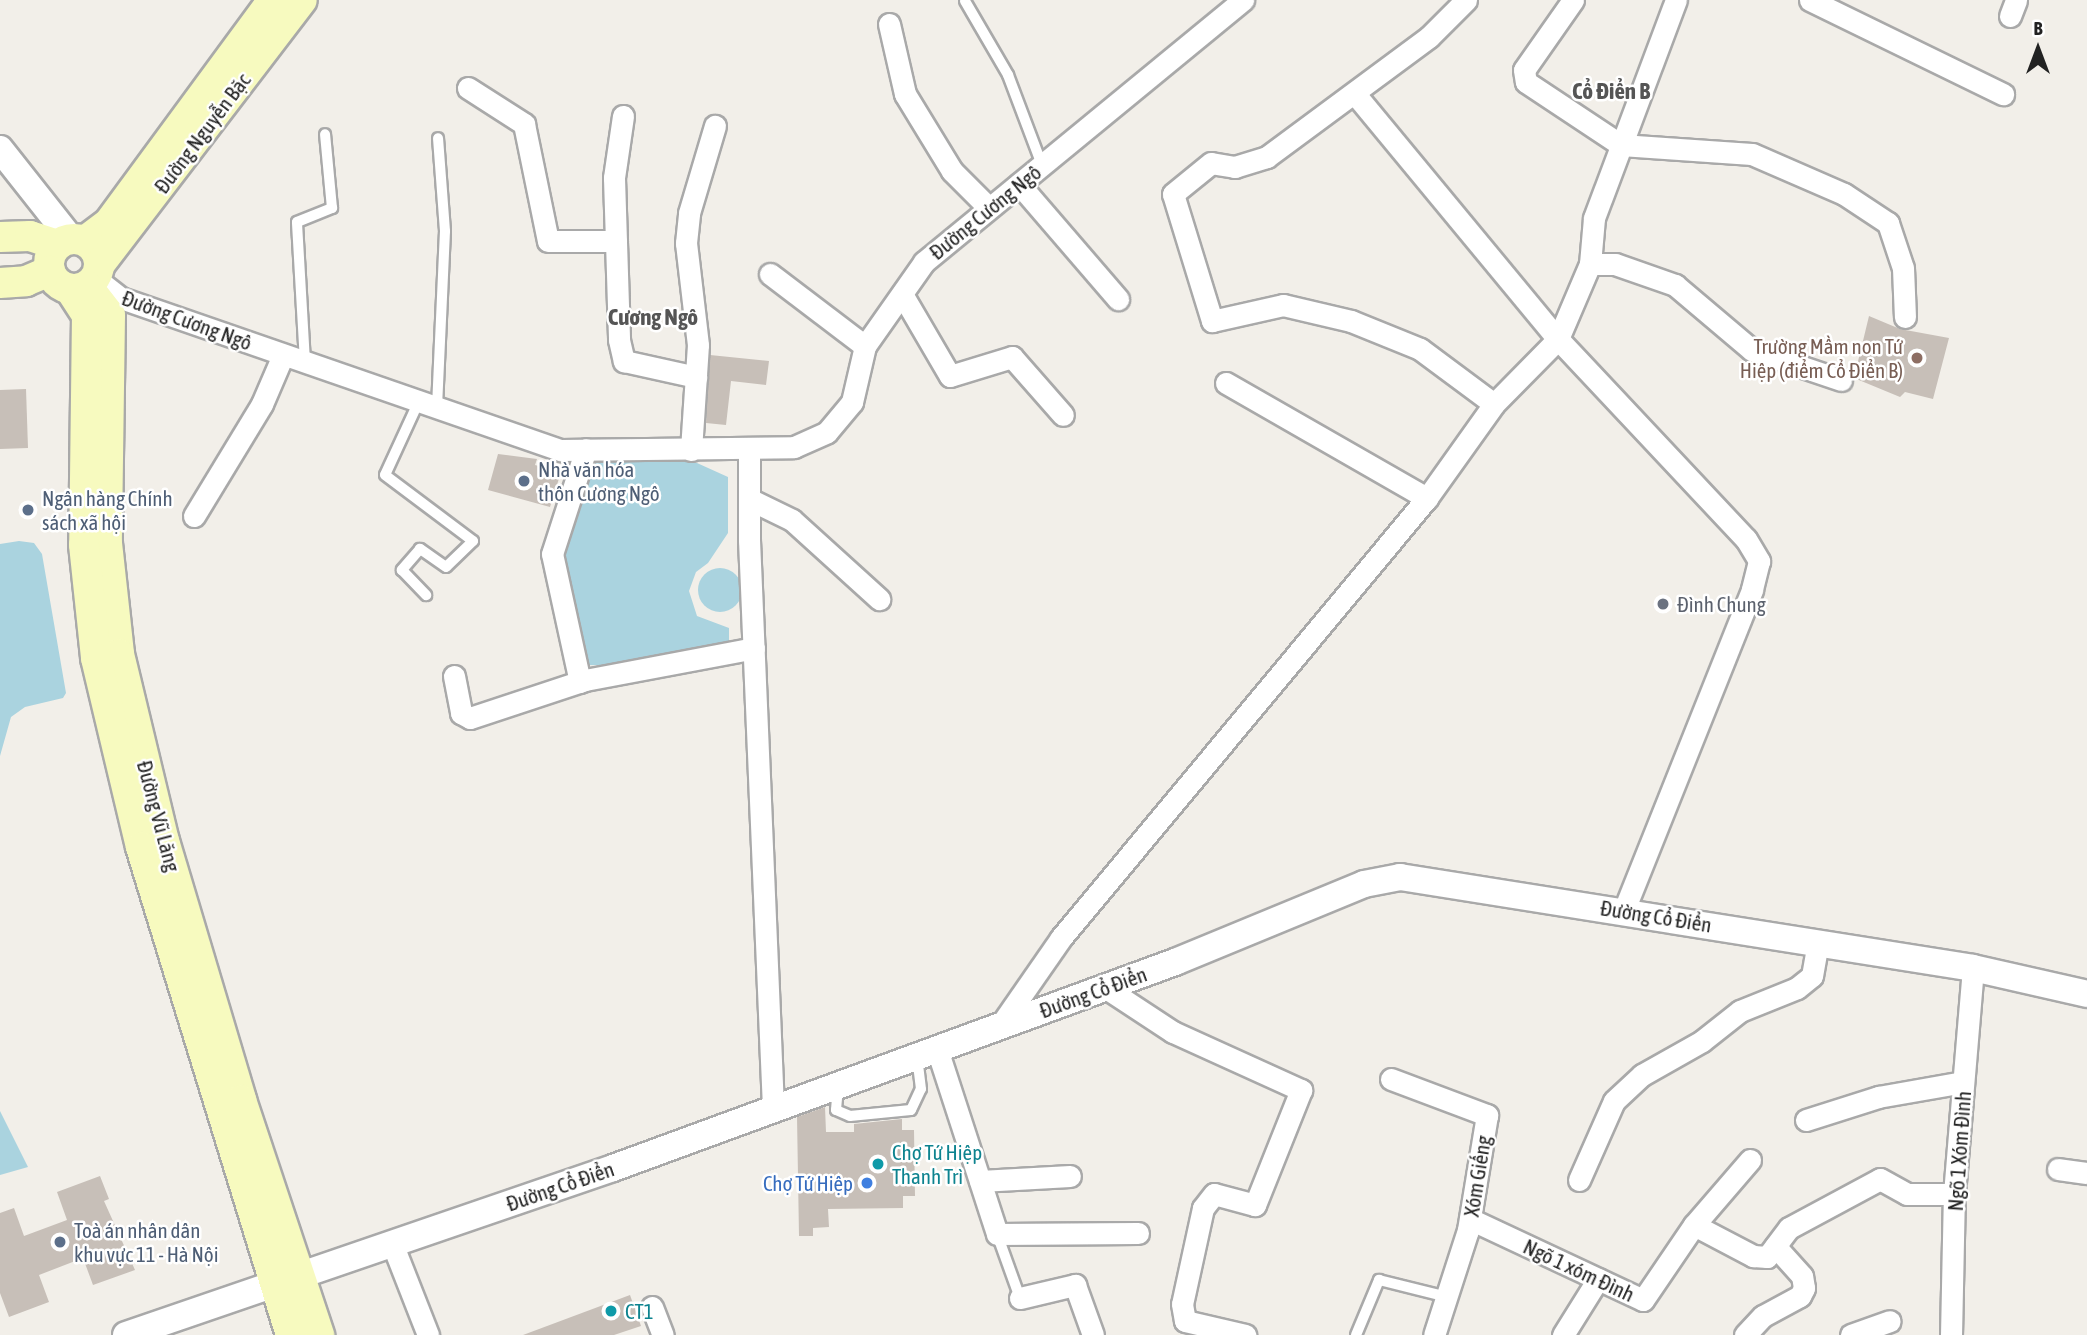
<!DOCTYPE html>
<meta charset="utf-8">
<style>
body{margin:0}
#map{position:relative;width:2087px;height:1335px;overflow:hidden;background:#f2efe9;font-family:"Asap Condensed",sans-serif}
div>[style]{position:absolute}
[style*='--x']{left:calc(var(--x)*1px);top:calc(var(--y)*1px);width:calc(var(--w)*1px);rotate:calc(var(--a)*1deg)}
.water>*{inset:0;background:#aad3df}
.round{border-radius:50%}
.building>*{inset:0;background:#c7bfb8}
.roads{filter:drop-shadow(2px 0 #a9a9a9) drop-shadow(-2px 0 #a9a9a9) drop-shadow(0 2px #a9a9a9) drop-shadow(0 -2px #a9a9a9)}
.service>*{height:10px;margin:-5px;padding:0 5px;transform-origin:5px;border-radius:5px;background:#fff}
.minor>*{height:21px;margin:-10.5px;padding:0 10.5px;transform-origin:10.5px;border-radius:10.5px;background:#fff}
.tertiary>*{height:26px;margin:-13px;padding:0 13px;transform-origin:13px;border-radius:13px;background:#fff}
.secondary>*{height:30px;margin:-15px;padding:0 15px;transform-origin:15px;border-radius:15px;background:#f7fabf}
.secondary>.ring{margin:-15px;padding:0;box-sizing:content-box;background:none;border:30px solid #f7fabf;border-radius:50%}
.dots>*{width:19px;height:19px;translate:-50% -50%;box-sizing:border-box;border:4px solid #fff;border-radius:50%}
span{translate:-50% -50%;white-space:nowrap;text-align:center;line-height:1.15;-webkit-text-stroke:5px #fff;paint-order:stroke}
.street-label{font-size:21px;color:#222}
.education-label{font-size:21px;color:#785e54}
.right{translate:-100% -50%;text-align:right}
.service-label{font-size:21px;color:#4e5e75}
.left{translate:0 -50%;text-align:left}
.worship-label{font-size:21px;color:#5b616d}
.culture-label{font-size:21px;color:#0d838f}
.shop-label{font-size:21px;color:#366cbe}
.neighbourhood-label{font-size:23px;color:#555;font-weight:700}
.north{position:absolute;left:2003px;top:14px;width:70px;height:70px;-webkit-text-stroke:5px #fff;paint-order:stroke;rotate:0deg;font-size:19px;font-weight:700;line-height:28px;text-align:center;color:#222}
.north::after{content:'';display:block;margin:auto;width:24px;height:32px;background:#222;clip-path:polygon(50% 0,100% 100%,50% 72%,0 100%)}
</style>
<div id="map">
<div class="water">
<div style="clip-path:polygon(658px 457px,697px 463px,728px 477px,728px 533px,708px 563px,696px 572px,689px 591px,697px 616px,729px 628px,729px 642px,630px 666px,588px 665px,558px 543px,592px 460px)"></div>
<div style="clip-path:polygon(19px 541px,34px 543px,42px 554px,66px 693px,63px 698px,25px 707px,11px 717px,0 756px,0 544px)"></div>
<div class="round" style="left:698px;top:568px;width:44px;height:44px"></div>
<div style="clip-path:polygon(0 1111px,28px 1167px,0 1175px)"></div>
</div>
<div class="building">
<div style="clip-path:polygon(1869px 316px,1900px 329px,1949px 338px,1933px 399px,1905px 392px,1900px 397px,1854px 378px)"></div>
<div style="clip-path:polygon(710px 355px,769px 361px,766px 385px,731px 381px,726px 425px,706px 423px)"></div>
<div style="clip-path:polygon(26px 389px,28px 448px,0 449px,0 390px)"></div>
<div style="clip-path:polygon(498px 454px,537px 459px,535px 465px,561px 472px,550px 507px,488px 490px)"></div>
<div style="clip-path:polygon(825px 1107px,826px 1132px,854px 1132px,854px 1124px,902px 1119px,902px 1130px,914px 1130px,915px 1196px,903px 1196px,903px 1208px,828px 1209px,829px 1227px,813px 1228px,813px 1236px,799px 1236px,797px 1117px)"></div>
<div style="clip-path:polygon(100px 1176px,109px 1199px,104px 1201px,135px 1270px,93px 1285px,83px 1258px,39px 1275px,49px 1302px,9px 1317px,0 1293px,0 1213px,14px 1208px,24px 1236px,67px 1220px,57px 1192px)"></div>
<div style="clip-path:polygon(630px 1295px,641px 1326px,614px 1335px,523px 1335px)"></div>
</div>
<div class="roads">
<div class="service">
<div style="--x:965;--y:1;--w:86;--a:59.8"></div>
<div style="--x:1008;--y:75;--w:96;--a:69.3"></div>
<div style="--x:305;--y:362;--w:140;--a:-93.3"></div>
<div style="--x:297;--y:222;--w:38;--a:-22"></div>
<div style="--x:332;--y:208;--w:74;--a:-95.4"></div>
<div style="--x:419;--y:401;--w:81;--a:114.7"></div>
<div style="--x:385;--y:475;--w:110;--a:36.9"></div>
<div style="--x:473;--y:541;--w:37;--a:136"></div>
<div style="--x:446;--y:567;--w:32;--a:-145"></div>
<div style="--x:420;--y:549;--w:28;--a:131"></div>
<div style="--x:402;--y:570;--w:35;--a:46"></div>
<div style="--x:437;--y:407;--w:176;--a:-87.4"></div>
<div style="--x:445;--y:231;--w:93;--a:-94.3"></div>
<div style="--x:838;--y:1087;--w:23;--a:95"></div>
<div style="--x:836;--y:1110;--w:15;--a:23"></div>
<div style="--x:850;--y:1116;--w:61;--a:-5.6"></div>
<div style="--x:911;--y:1110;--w:23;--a:-65"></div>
<div style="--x:921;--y:1089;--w:32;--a:-97"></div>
<div style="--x:997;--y:1234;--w:68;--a:70.2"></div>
<div style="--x:1356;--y:1335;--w:60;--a:-67.3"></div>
<div style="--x:1379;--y:1280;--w:70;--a:14"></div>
</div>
<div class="minor">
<div style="--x:1466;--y:0;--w:52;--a:135"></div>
<div style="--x:1429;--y:37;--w:202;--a:143.5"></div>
<div style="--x:1267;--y:157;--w:34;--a:163"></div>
<div style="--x:1235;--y:167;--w:24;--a:-171"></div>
<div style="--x:1211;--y:163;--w:49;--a:140.8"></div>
<div style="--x:1173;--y:194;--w:133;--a:72.9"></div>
<div style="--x:1212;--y:321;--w:73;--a:-12.7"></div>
<div style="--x:1283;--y:305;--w:70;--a:13.2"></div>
<div style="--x:1351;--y:321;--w:74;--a:22.1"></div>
<div style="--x:1420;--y:349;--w:92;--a:36.6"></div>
<div style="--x:1573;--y:0;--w:85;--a:125"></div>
<div style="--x:1524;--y:70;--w:12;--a:81"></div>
<div style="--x:1526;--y:82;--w:114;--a:33.6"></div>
<div style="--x:1621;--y:145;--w:131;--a:3.9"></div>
<div style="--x:1752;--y:154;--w:100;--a:23.5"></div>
<div style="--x:1844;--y:194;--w:53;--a:33.4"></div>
<div style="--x:1888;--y:223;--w:47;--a:71.6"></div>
<div style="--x:1903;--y:268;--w:49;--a:87.7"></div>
<div style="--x:1810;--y:0;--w:215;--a:26"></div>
<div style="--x:2010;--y:16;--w:17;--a:-69"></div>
<div style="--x:889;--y:24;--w:72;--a:77.1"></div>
<div style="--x:905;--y:94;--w:90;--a:58.6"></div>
<div style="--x:952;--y:171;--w:52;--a:45"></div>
<div style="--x:468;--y:88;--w:67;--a:32.7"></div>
<div style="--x:524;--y:124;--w:119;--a:78.4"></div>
<div style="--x:548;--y:241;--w:68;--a:0"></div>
<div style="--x:1355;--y:94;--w:318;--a:50.4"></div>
<div style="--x:1558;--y:339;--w:274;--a:46.8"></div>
<div style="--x:1746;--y:539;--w:26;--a:59"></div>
<div style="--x:1759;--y:561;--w:30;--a:104"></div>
<div style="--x:1752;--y:590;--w:345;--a:111.8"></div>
<div style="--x:623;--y:116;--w:63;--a:98.3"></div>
<div style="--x:614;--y:178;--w:162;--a:88.2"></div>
<div style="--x:619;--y:340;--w:22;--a:77"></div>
<div style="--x:624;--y:361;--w:74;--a:12.5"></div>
<div style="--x:1019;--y:184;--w:152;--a:49.3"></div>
<div style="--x:1590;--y:264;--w:25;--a:0"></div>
<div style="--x:1615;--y:264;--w:64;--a:19.3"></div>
<div style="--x:1675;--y:285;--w:101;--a:40.2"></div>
<div style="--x:1752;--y:350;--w:94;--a:18.6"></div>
<div style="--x:770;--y:274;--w:119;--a:37.2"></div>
<div style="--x:95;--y:278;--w:33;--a:38"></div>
<div style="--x:121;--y:298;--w:466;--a:19.1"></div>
<div style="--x:561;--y:450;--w:233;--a:-0.7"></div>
<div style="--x:794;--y:447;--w:36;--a:-24"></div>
<div style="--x:827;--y:432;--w:39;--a:-50"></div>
<div style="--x:852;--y:402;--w:57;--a:-76.9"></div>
<div style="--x:865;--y:346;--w:103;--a:-54.9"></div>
<div style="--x:924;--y:262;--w:413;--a:-39.4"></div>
<div style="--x:902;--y:294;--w:95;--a:59.7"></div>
<div style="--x:950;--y:376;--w:65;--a:-17"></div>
<div style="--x:1012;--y:357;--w:77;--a:48.7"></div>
<div style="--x:1226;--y:383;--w:232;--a:29.8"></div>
<div style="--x:749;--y:449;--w:91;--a:90"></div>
<div style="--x:749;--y:540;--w:568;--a:87.58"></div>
<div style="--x:691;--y:450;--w:105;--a:-86.2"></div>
<div style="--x:698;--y:345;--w:103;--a:-96.7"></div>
<div style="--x:686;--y:243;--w:30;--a:-84"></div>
<div style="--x:689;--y:213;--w:91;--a:-73.4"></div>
<div style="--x:749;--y:499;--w:48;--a:26"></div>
<div style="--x:792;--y:520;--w:118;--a:42.2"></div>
<div style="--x:194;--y:516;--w:131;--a:-58.7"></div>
<div style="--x:262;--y:404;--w:53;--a:-66.8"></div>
<div style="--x:454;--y:676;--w:38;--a:79"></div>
<div style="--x:461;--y:713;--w:10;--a:29"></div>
<div style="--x:470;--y:718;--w:121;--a:-18.3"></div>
<div style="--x:585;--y:680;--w:172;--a:-10.7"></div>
<div style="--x:580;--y:682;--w:131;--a:-102.3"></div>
<div style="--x:552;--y:554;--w:110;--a:-72.1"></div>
<div style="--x:1106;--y:988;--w:80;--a:33.3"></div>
<div style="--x:1173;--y:1032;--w:141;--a:24.4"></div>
<div style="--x:1301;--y:1090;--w:124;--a:111.8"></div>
<div style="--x:1255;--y:1205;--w:42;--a:-165"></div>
<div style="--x:1214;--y:1194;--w:18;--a:128"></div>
<div style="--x:1203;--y:1208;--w:98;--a:102.3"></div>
<div style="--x:1182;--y:1304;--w:17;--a:80"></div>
<div style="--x:1185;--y:1321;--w:62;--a:13.1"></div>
<div style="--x:1002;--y:1023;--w:103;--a:-55.2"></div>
<div style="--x:1061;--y:938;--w:572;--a:-50.25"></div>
<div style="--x:1427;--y:498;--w:115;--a:-54.5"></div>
<div style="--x:1494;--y:404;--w:91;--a:-45.4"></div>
<div style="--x:1558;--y:339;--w:82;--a:-66.9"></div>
<div style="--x:1590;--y:264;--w:46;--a:-85"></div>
<div style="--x:1594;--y:218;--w:233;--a:-69.4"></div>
<div style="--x:937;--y:1049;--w:194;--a:72"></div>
<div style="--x:997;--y:1234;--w:141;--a:-0.4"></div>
<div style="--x:1391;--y:1079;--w:103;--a:20.6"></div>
<div style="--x:1487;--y:1115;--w:117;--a:99.4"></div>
<div style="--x:1468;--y:1230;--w:110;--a:107.9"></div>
<div style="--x:1806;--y:1120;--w:76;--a:-17.7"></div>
<div style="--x:1878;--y:1097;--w:86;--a:-10"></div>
<div style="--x:1750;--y:1160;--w:86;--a:130.7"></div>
<div style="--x:1694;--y:1225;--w:67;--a:27.7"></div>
<div style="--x:1753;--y:1256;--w:14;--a:4"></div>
<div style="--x:1767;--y:1257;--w:36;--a:-53"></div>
<div style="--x:1789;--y:1228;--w:103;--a:-28.3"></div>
<div style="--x:1880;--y:1179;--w:31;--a:29"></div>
<div style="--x:1907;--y:1194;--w:47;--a:0"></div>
<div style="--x:2058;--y:1169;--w:29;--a:8"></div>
<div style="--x:1579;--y:1180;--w:86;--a:-66.1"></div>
<div style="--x:1614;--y:1101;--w:38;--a:-43"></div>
<div style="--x:1642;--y:1075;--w:69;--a:-29.5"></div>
<div style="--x:1702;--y:1041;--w:48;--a:-38.3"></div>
<div style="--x:1740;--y:1011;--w:61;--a:-22"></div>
<div style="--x:1797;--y:988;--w:19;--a:-39"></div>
<div style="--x:1812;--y:976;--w:35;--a:-80"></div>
<div style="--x:980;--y:1181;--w:90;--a:-3.2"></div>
<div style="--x:1470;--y:1219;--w:191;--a:25.1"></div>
<div style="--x:1643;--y:1300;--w:91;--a:-55.8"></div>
<div style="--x:392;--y:1243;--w:99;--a:68.6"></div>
<div style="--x:1020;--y:1298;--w:57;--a:-13.3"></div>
<div style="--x:1075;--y:1285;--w:53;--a:70.2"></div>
<div style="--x:652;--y:1307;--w:30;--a:69"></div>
<div style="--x:1563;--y:1335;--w:66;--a:-58"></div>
<div style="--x:1745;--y:1335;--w:26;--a:-47"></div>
<div style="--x:1763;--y:1316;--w:42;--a:-28.4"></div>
<div style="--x:1800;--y:1296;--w:9;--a:-63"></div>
<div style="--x:1804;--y:1288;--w:12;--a:-99"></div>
<div style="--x:1802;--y:1276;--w:40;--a:-132"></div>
<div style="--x:1851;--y:1335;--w:41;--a:-19.7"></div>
<div style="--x:1951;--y:1335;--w:141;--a:-88.8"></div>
<div style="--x:1954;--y:1194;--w:227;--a:-85.2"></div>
</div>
<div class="tertiary">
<div style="--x:0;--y:149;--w:115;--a:51.7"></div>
<div style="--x:126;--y:1335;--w:515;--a:-18.93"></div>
<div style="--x:613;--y:1168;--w:599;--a:-20.13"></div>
<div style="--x:1175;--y:962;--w:204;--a:-22.4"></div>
<div style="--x:1364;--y:884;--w:37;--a:-11"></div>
<div style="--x:1400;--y:877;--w:580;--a:9.02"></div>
<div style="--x:1973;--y:968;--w:117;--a:12.8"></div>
</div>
<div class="secondary">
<div style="--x:0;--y:237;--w:30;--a:-2"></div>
<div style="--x:30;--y:236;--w:29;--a:18"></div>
<div class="ring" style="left:49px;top:239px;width:20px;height:20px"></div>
<div style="--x:85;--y:241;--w:30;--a:-37"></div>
<div style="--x:109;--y:223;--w:277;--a:-53.7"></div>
<div style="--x:100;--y:264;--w:332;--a:-52.6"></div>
<div style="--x:0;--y:283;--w:26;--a:-4"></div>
<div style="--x:26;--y:281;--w:26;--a:-23"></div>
<div style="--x:87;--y:286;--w:37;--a:52"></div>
<div style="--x:110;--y:315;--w:228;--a:90.8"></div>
<div style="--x:107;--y:543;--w:112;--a:83.8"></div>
<div style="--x:119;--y:654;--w:192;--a:76.5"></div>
<div style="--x:164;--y:841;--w:270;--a:73.4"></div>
<div style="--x:241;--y:1100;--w:248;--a:71.6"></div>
<div style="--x:70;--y:289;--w:31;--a:57"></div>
<div style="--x:87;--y:315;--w:230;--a:90.7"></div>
<div style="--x:84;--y:545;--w:114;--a:83.9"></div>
<div style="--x:96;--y:658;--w:194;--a:76.6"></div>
<div style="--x:141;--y:847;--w:511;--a:72.91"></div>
</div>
</div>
<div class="dots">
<div style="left:1917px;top:358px;background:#8d6e63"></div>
<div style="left:524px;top:481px;background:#5c6f8a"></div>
<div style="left:28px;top:510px;background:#5c6f8a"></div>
<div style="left:1663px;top:604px;background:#6b7280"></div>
<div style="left:878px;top:1164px;background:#0f9aa8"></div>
<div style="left:867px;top:1183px;background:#3f7fe0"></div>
<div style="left:60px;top:1242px;background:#5c6f8a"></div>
<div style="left:611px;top:1311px;background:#0f9aa8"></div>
</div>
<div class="street-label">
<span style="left:202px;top:133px;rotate:-53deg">Đường Nguyễn Bặc</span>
<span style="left:985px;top:212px;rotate:-39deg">Đường Cương Ngô</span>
<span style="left:187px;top:320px;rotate:20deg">Đường Cương Ngô</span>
<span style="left:159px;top:816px;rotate:75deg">Đường Vũ Lăng</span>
<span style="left:1656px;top:916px;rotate:9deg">Đường Cổ Điển</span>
<span style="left:1093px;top:992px;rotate:-20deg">Đường Cổ Điển</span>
<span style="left:1959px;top:1151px;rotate:-86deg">Ngõ 1 Xóm Đình</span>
<span style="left:1477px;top:1176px;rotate:-81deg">Xóm Giếng</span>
<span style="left:560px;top:1186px;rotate:-19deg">Đường Cổ Điển</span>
<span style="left:1579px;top:1270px;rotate:25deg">Ngõ 1 xóm Đình</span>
</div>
<div class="education-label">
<span class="right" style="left:1903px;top:358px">Trường Mầm non Tứ<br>Hiệp (điểm Cổ Điển B)</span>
</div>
<div class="service-label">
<span class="left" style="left:538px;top:481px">Nhà văn hóa<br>thôn Cương Ngô</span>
<span class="left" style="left:42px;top:510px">Ngân hàng Chính<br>sách xã hội</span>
<span class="left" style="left:74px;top:1242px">Toà án nhân dân<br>khu vực 11 - Hà Nội</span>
</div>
<div class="worship-label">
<span class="left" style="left:1677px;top:604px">Đình Chung</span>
</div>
<div class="culture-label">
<span class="left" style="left:892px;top:1164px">Chợ Tứ Hiệp<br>Thanh Trì</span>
<span class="left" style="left:625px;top:1311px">CT1</span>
</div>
<div class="shop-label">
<span class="right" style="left:853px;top:1183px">Chợ Tứ Hiệp</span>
</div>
<div class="neighbourhood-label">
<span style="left:1611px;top:91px">Cổ Điển B</span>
<span style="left:653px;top:317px">Cương Ngô</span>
</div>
<div class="north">B</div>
</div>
